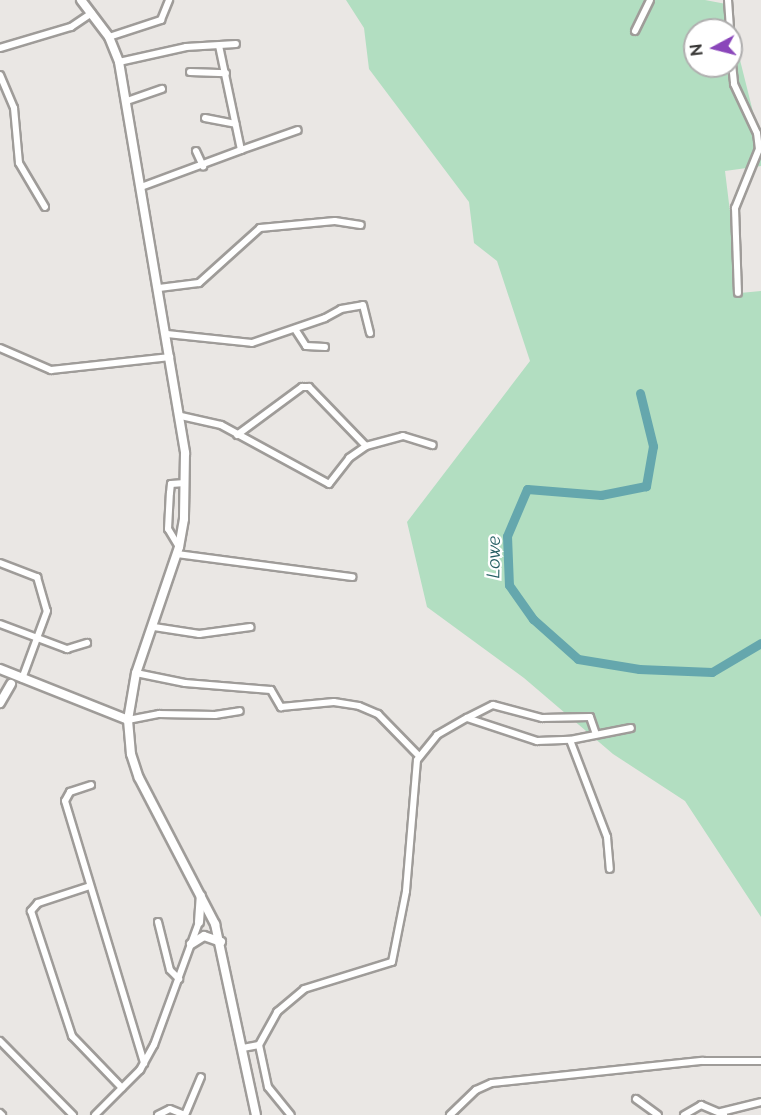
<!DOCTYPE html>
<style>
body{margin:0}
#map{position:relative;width:761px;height:1115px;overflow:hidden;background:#eae7e4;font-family:Raleway,sans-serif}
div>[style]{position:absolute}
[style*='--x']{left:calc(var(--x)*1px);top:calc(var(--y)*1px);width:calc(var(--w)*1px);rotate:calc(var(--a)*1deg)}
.green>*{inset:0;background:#b2dec1}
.river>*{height:9px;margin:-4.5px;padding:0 4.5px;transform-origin:4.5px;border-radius:4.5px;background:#65a7ad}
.roads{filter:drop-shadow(2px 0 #9f9c99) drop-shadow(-2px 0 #9f9c99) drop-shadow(0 2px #9f9c99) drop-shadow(0 -2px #9f9c99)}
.street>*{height:6px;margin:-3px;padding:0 3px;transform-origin:3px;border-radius:3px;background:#fff}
.secondary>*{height:8px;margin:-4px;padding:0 4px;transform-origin:4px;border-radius:4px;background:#fff}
span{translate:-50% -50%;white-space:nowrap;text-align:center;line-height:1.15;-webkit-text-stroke:4.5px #fff;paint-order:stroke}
.water-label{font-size:18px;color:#275f64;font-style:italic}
.north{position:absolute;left:683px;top:18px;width:60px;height:60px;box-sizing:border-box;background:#fff;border:2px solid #b0afaf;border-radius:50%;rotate:263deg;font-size:16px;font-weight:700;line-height:24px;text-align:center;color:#393837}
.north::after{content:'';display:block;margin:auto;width:21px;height:27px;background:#8a46ba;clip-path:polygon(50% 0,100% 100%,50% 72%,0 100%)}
</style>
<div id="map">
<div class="green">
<div style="clip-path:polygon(evenodd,346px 0,705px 0,726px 4px,761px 144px,761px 166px,725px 171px,740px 293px,761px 291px,761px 917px,685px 801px,613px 754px,524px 678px,427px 607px,407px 522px,530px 361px,497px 261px,474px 243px,469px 202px,369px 69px,364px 28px,346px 0,695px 30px,731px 30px,731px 66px,695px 66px,695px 30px)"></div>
</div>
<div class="river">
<div style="--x:640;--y:393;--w:55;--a:76.2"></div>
<div style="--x:653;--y:446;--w:41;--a:99.9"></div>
<div style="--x:646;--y:486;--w:46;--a:168.7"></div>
<div style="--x:601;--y:495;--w:74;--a:-175.4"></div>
<div style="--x:527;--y:489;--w:51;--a:113.1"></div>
<div style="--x:507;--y:536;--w:49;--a:87.7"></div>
<div style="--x:509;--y:585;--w:42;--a:54.8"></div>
<div style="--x:533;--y:619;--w:60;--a:41.6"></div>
<div style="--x:578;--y:659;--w:62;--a:9.3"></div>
<div style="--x:639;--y:669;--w:73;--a:2.4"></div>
<div style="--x:712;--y:672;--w:57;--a:-30.6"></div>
</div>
<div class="roads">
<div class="street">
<div style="--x:728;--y:0;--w:30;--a:86"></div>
<div style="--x:635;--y:31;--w:34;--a:-64"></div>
<div style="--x:109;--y:37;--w:55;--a:-18.1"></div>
<div style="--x:161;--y:20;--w:22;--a:-68"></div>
<div style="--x:0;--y:48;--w:74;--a:-16.5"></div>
<div style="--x:71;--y:27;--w:25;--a:-34"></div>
<div style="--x:731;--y:54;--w:30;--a:84"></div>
<div style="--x:734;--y:84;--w:54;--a:64.9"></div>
<div style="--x:757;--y:133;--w:16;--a:83"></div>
<div style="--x:759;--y:149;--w:64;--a:112.1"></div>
<div style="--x:735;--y:208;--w:85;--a:88"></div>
<div style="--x:119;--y:62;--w:69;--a:-12.6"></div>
<div style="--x:186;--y:47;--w:50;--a:-3.4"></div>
<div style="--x:190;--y:72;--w:36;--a:2"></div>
<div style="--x:0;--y:75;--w:36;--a:67"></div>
<div style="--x:14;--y:108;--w:55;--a:84.8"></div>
<div style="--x:19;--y:163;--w:51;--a:59.4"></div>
<div style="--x:127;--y:101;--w:37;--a:-19"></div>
<div style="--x:205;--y:118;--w:31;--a:11"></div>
<div style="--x:241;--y:150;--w:60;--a:-19.3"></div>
<div style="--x:196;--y:151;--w:17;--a:65"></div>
<div style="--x:141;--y:187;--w:107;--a:-20.3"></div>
<div style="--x:241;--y:150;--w:106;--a:-101.9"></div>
<div style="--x:159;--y:288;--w:40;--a:-7.1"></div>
<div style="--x:199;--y:283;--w:82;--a:-42"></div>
<div style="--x:260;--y:228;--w:75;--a:-5.3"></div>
<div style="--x:335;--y:221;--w:26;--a:9"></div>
<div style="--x:295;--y:329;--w:20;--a:57"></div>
<div style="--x:306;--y:346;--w:19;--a:3"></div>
<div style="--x:167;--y:334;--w:85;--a:6"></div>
<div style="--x:252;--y:343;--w:77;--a:-18.9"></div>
<div style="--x:325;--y:318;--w:18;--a:-29"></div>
<div style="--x:341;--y:309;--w:22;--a:-10"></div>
<div style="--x:363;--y:305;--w:29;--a:76"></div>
<div style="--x:0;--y:348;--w:56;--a:23.3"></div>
<div style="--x:51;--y:370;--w:120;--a:-6.2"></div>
<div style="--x:181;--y:416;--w:41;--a:12.7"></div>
<div style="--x:221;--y:425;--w:123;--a:28.6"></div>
<div style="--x:329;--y:484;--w:33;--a:-52"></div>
<div style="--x:349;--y:458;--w:21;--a:-35"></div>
<div style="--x:366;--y:446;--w:38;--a:-15"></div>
<div style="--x:403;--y:436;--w:31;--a:17"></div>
<div style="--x:237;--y:435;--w:81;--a:-36.4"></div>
<div style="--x:302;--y:387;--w:7;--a:0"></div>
<div style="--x:309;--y:387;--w:82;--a:46"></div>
<div style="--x:179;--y:547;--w:21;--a:-121"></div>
<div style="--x:168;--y:529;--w:36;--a:-87"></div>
<div style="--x:170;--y:493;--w:9;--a:-84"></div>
<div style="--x:171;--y:484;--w:14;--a:-4"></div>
<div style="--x:177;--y:554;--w:177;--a:7.5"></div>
<div style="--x:0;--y:563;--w:40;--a:21"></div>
<div style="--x:37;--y:577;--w:35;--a:74"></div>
<div style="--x:47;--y:611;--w:72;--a:110.2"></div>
<div style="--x:0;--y:624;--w:72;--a:20.5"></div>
<div style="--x:67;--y:649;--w:21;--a:-17"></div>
<div style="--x:154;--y:627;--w:46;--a:8.8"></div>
<div style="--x:199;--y:634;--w:52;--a:-7.7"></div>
<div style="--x:136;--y:673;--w:50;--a:11.5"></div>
<div style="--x:185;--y:683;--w:86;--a:4.7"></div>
<div style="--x:271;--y:690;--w:20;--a:60"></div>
<div style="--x:281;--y:707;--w:53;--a:-5.4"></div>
<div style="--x:334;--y:702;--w:25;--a:9"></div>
<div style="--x:359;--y:706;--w:21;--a:23"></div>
<div style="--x:378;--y:714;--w:59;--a:45.7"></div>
<div style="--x:467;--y:718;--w:29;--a:-27"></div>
<div style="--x:493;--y:705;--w:51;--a:14.9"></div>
<div style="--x:542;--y:718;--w:48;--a:-1.2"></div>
<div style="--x:590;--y:717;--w:18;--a:71"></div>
<div style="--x:128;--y:720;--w:32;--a:-11"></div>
<div style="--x:159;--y:714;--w:56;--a:1"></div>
<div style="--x:215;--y:715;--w:25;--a:-9"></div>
<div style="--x:570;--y:740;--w:104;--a:69.1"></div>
<div style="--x:607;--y:837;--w:32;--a:85"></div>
<div style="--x:91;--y:785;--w:22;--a:162"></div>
<div style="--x:70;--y:792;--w:10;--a:119"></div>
<div style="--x:65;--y:801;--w:274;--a:73.2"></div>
<div style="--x:90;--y:886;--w:55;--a:161.9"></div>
<div style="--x:38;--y:903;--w:11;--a:131"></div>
<div style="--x:31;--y:911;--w:132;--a:71.8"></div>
<div style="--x:72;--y:1036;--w:72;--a:46.1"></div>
<div style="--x:158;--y:922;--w:49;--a:76"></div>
<div style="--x:170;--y:970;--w:13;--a:45"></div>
<div style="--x:0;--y:1041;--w:104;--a:45.4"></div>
<div style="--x:259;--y:1045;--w:43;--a:77.9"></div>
<div style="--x:268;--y:1087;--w:36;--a:51"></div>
<div style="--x:243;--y:1048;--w:16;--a:-11"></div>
<div style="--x:259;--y:1045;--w:38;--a:-61"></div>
<div style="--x:277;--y:1012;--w:35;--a:-40"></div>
<div style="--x:304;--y:989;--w:92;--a:-17.1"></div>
<div style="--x:392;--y:962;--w:72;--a:-78.8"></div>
<div style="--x:406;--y:891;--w:131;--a:-85.2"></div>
<div style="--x:417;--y:760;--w:32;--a:-51"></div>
<div style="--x:437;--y:735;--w:34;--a:-30"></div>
<div style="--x:467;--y:718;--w:74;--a:18.2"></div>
<div style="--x:537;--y:741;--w:33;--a:-2"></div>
<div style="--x:570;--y:740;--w:62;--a:-11.1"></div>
<div style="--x:636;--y:1099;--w:27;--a:36"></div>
<div style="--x:721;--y:1112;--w:41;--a:-14"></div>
<div style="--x:0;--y:1113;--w:3;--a:45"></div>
<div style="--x:95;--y:1115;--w:64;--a:-45"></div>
<div style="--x:140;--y:1070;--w:29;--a:-61"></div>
<div style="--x:154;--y:1045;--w:131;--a:-69.9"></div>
<div style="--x:158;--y:1115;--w:13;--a:-27"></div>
<div style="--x:170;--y:1109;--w:16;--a:22"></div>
<div style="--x:185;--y:1115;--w:41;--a:-67.2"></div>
<div style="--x:450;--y:1115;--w:36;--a:-44"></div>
<div style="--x:476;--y:1090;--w:17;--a:-24"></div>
<div style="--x:492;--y:1083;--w:212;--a:-6"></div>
<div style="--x:703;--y:1061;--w:58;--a:0"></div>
<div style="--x:684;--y:1115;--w:20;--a:-30"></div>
<div style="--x:701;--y:1105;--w:25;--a:23"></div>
</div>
<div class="secondary">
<div style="--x:81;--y:0;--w:46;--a:52.9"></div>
<div style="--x:109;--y:37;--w:27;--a:68"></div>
<div style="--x:119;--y:62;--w:397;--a:80.4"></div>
<div style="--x:185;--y:453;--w:66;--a:90.9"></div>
<div style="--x:184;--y:519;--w:28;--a:100"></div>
<div style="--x:179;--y:547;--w:133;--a:108.8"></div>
<div style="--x:136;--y:673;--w:48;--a:99.7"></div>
<div style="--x:128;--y:720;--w:34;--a:85"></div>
<div style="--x:131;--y:754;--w:25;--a:72"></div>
<div style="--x:139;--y:778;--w:165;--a:62.5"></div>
<div style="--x:215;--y:924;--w:195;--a:77.9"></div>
<div style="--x:0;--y:669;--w:138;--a:21.7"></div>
<div style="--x:0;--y:703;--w:22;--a:-60"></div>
<div style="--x:199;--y:922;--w:26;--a:-86"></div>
<div style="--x:191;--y:944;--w:15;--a:-32"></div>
<div style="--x:204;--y:936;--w:18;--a:19"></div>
</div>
</div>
<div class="water-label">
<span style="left:494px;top:557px;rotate:-89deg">Lowe</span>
</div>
<div class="north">N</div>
</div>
